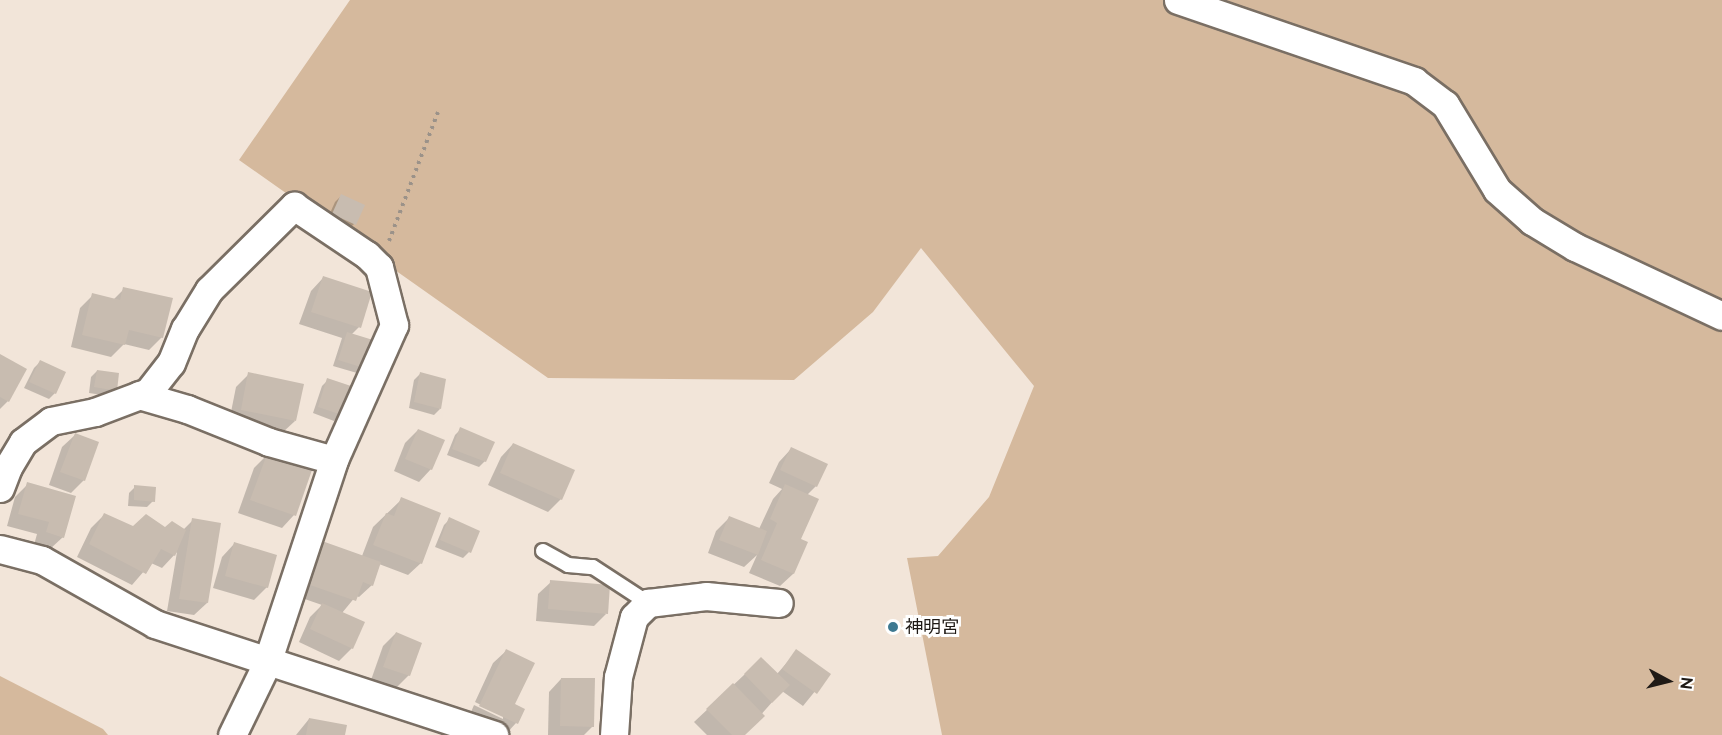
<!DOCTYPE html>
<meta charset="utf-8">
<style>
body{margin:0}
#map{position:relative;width:1722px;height:735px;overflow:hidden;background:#f2e5d9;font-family:Raleway,"Noto Sans JP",sans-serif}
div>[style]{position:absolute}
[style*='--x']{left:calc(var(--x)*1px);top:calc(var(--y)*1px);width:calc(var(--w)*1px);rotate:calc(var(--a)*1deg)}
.green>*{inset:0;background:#d5b99d}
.shadow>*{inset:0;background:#0003}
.building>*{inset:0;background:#c8bcb0}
.path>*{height:4px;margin-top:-2px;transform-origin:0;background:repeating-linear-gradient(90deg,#9b9289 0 3px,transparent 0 7.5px)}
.roads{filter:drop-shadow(2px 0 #7a6f64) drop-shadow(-2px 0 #7a6f64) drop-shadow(0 2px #7a6f64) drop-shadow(0 -2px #7a6f64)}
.service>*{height:14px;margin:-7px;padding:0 7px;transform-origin:7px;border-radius:7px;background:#fff}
.minor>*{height:27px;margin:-13.5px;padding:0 13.5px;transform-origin:13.5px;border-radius:13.5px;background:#fff}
.dots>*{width:16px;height:16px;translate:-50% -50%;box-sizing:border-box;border:3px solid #fff;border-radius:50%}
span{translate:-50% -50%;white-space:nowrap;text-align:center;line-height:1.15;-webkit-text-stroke:6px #fff;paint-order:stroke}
.poi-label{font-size:18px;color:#1f1a16}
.left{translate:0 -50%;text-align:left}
.north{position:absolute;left:1638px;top:651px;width:60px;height:60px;-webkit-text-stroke:4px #fff;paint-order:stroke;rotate:97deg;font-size:16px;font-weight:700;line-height:24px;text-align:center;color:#1f1a16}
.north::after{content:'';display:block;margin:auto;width:21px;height:27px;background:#1f1a16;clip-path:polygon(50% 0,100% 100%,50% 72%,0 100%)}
</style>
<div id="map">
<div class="green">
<div style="clip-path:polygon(350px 0,1722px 0,1722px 735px,942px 735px,907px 558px,938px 556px,989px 497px,1034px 386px,921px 248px,873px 312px,794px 380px,548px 378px,239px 160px)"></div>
<div style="clip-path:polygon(0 676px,103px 729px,108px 735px,0 735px)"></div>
</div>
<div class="shadow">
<div style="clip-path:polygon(341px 196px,354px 224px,348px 230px,327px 220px,335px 202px)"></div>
<div style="clip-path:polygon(323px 278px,359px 327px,351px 335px,363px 367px,357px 373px,333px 366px,342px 338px,299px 324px,311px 291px)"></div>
<div style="clip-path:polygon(124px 289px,162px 337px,149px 350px,124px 344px,111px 357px,71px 347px,80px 308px,93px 295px,113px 300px)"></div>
<div style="clip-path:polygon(0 356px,8px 401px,0 409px)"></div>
<div style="clip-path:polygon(40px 362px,55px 393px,49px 399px,24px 388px,34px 368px)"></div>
<div style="clip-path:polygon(97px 371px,115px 390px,109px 396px,89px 393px,91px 377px)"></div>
<div style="clip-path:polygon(249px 374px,295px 421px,282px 433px,229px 422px,236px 387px)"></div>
<div style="clip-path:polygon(420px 374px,440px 409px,434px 415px,409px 408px,414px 380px)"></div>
<div style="clip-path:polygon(328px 380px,340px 414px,334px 421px,313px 413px,322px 386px)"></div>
<div style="clip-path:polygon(461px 429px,485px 461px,479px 467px,447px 455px,455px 435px)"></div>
<div style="clip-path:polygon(418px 430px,431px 469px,419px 482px,394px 471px,405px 443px)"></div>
<div style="clip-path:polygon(75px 435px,84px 480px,71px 493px,49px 485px,62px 447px)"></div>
<div style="clip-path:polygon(513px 444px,561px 499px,548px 512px,488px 485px,501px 457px)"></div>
<div style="clip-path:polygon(791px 449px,826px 464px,816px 486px,807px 495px,799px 540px,806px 543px,793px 574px,780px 586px,749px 573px,757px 555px,744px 567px,708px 553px,716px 531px,729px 518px,759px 529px,773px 499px,782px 489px,769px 483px,779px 462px)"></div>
<div style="clip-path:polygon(267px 455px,294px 515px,282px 528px,238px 513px,254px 468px)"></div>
<div style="clip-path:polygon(28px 484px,63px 537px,50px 549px,34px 545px,37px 534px,7px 526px,15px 497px)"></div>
<div style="clip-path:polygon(135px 487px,153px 501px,147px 507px,128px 506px,129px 493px)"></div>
<div style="clip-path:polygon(402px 499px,421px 563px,408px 575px,379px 564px,372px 585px,359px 597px,356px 596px,342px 613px,352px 648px,339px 661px,299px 642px,310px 617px,322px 605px,296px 596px,310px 555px,322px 542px,362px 556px,373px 527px)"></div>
<div style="clip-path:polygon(104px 515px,133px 527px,183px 530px,193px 520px,207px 603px,194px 615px,167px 611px,177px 552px,162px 568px,151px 563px,132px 585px,77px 557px,91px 528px)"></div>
<div style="clip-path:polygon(450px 519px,469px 552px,463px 558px,435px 547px,444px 525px)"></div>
<div style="clip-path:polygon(234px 544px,267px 587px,254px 600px,213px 588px,222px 557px)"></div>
<div style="clip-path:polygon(551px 582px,606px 614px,594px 626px,536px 621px,538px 594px)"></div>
<div style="clip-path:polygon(396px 633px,409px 675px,396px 688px,371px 680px,383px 646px)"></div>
<div style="clip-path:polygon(506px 651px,516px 723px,505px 735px,468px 719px,474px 705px,503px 719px,503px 716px,475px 702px,493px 663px)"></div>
<div style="clip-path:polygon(797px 651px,829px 674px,803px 706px,782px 691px,743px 735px,707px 735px,694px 722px,761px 659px,777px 674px)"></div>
<div style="clip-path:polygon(561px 679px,593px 726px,584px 735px,548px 735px,549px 692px)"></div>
<div style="clip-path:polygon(309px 719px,344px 735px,296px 735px)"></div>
</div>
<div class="building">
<div style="clip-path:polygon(341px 194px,365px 205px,356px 225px,332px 214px)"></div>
<div style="clip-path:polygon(323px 276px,372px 292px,361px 328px,311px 312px)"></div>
<div style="clip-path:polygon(123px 287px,173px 298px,163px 338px,129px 330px,125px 345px,82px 335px,92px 293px,120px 300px)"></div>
<div style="clip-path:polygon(347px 332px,373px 340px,364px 368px,338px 360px)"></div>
<div style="clip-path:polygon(0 354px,27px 369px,9px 402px,0 397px)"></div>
<div style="clip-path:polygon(40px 360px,66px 372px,56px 394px,29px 382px)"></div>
<div style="clip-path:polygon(97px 370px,119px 373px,117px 391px,94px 387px)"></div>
<div style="clip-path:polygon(248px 372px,304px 384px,296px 421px,241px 410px)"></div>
<div style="clip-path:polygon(420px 372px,446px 379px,441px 409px,414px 402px)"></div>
<div style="clip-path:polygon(327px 378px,351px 386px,342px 415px,318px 407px)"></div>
<div style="clip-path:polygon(460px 427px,495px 442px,486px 462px,452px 449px)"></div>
<div style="clip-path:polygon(418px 429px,445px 440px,432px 470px,405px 459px)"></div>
<div style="clip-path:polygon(75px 433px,99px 442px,85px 481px,60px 472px)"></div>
<div style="clip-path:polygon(513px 443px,575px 470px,562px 500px,500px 473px)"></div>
<div style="clip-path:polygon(791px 447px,828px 464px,817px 487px,780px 470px)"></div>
<div style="clip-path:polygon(267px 454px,312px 470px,296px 516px,250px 500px)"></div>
<div style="clip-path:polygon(27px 482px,76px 496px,64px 538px,46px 532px,49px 522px,18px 514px)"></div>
<div style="clip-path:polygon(785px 484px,819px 499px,801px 539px,808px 542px,794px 574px,761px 560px,777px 523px,770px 519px)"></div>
<div style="clip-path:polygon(134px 485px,156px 487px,155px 502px,134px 500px)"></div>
<div style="clip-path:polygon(401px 497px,441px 513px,422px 564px,373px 545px,386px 513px,394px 516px)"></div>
<div style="clip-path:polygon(104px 513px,133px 526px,146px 514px,165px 527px,172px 521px,186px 530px,175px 556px,161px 549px,146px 574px,89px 544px)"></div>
<div style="clip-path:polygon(729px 516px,767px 531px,758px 555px,719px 540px)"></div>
<div style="clip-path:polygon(449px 517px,480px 531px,471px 553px,440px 540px)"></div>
<div style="clip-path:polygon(192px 518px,221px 523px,208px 603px,179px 599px)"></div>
<div style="clip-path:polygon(322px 541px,381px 562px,373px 586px,363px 582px,356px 601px,307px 584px)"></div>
<div style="clip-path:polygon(234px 542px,277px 555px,268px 588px,225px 576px)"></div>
<div style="clip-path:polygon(550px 580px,610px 585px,608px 614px,548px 609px)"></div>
<div style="clip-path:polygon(322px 603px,365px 622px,353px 649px,310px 629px)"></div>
<div style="clip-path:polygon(396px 632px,422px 643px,410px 676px,383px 667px)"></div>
<div style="clip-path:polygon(506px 649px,535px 663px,515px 704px,525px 709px,518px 724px,479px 706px)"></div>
<div style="clip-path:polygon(796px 649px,831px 674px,817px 694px,782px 669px)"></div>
<div style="clip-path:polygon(761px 657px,790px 685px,772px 703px,744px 674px)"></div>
<div style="clip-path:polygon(561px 678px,595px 678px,594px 727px,560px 726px)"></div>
<div style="clip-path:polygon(733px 683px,765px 716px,745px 735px,732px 735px,706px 709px)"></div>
<div style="clip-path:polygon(309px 718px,347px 725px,345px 735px,306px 735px)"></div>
</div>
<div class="path">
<div style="--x:389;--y:241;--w:138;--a:-69.2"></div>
</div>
<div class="roads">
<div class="service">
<div style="--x:543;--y:551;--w:29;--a:29"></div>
<div style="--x:568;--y:565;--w:25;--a:5"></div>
<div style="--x:593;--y:567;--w:66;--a:33.2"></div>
</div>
<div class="minor">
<div style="--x:1178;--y:0;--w:250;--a:18.9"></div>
<div style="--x:1414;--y:81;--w:39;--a:37"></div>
<div style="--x:1445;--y:104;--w:100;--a:58.8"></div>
<div style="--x:1497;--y:190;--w:47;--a:41.5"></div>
<div style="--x:1532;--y:221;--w:50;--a:31.2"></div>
<div style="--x:1575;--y:247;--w:162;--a:25.1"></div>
<div style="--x:139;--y:395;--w:50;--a:16.3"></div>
<div style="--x:187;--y:409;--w:88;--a:21.9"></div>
<div style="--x:269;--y:442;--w:67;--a:15.5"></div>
<div style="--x:0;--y:488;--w:22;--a:-69"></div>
<div style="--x:8;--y:467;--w:29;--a:-59"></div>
<div style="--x:23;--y:442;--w:35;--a:-37"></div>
<div style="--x:51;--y:421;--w:45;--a:-11.6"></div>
<div style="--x:95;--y:412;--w:57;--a:-20.7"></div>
<div style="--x:148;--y:392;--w:37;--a:-52"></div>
<div style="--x:171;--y:363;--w:37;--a:-68"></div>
<div style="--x:185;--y:329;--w:46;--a:-58.4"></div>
<div style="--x:209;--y:290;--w:120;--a:-44.7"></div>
<div style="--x:294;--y:206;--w:88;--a:33.9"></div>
<div style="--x:367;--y:255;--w:17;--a:45"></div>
<div style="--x:379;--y:267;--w:60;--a:75.5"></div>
<div style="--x:394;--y:325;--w:148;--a:114"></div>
<div style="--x:334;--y:460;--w:214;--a:108.3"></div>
<div style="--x:267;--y:663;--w:80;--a:115.9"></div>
<div style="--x:0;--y:549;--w:43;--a:14.7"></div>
<div style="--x:42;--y:560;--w:130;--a:29.5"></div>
<div style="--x:155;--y:624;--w:357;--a:18.1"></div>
<div style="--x:614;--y:735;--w:58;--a:-86.1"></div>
<div style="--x:618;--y:677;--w:62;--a:-75.1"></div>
<div style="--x:634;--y:617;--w:20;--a:-45"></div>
<div style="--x:648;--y:603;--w:58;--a:-6.9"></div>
<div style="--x:706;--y:596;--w:73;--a:5.5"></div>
</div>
</div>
<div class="dots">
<div style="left:893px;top:627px;background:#3e7991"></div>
</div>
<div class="poi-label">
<span class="left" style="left:905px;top:627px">神明宮</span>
</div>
<div class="north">N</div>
</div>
